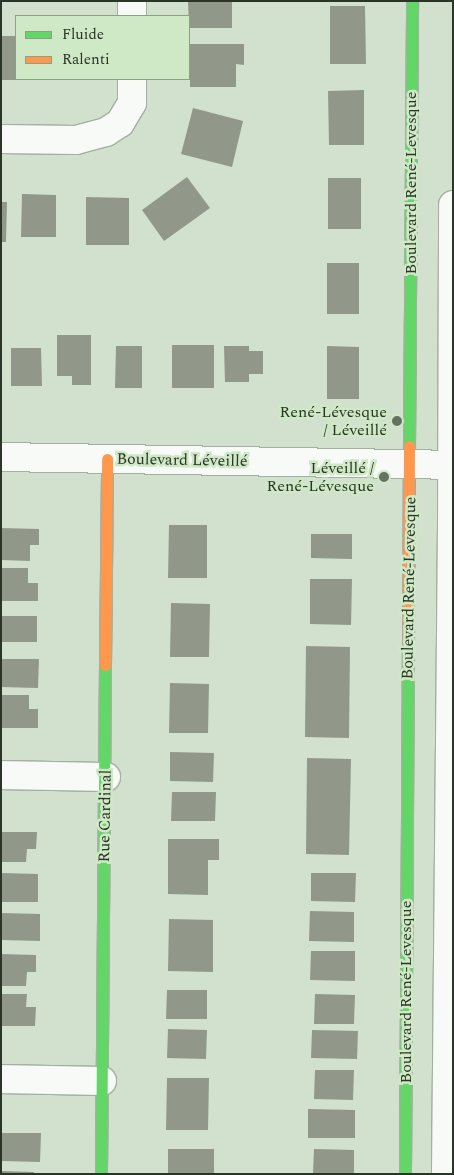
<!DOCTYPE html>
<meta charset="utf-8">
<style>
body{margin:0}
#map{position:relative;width:454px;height:1175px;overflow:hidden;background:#d2e0ce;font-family:Spectral,serif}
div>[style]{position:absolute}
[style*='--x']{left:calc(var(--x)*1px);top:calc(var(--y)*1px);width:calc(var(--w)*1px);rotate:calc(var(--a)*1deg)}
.building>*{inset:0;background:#919889}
.roads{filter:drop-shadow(1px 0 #a4afa1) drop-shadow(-1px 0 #a4afa1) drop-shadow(0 1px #a4afa1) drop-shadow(0 -1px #a4afa1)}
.street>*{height:28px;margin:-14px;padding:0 14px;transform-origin:14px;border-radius:14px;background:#f8faf8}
.fast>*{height:11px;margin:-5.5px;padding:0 5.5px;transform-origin:5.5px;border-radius:5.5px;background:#63d668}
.slow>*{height:11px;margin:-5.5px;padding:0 5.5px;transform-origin:5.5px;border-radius:5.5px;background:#ff974d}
.dots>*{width:14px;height:14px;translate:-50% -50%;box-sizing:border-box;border:2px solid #cfe8c6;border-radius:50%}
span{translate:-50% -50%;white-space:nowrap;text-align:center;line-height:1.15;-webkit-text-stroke:5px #cfe8c6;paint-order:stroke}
.street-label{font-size:16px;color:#2b3527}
.poi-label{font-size:16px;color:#2b3527}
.right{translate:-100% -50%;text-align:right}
.frame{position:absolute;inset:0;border:2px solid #2b3527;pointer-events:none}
.legend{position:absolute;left:15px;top:15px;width:175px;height:65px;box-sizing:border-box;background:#cfe8c6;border:1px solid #8da086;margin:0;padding:6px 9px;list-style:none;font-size:15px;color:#2b3527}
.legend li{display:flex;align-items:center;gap:10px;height:25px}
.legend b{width:25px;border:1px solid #8da086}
</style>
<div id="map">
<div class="building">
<div style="clip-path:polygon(188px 1px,232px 1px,232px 28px,189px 28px)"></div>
<div style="clip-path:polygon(330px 6px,365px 6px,366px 64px,330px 64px)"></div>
<div style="clip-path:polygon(1px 36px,16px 36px,16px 80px,1px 80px)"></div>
<div style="clip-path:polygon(190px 44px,244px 44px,244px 65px,236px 64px,236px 87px,190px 87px)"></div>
<div style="clip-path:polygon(364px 90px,364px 145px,329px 145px,328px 91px)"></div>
<div style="clip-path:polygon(193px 108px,243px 121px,232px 167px,181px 154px)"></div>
<div style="clip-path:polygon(187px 177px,210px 208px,164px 241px,142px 210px)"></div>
<div style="clip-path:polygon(328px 178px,361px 178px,361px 229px,328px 229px)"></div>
<div style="clip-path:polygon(22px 194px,56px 195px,56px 237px,21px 237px)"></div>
<div style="clip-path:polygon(86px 197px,129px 198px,129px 245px,86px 245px)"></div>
<div style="clip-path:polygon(1px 202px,7px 202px,6px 242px,1px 242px)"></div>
<div style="clip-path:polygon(327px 263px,359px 263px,359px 314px,327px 314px)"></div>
<div style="clip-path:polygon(57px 335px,91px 335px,91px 385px,72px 385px,72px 376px,57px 376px)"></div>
<div style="clip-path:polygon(172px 345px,214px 345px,214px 388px,172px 388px)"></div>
<div style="clip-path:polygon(116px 346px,142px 346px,142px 388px,115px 388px)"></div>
<div style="clip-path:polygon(224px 346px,249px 346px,249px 351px,263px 351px,263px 374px,249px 374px,249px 382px,225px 382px)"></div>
<div style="clip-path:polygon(327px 346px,359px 347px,359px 399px,327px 399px)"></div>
<div style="clip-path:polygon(11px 348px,41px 348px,42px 386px,11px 386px)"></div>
<div style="clip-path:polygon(169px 525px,207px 525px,207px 578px,168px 578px)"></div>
<div style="clip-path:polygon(1px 528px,39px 529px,39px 545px,30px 545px,30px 561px,1px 560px)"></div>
<div style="clip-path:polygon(311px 534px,352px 534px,352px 559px,311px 558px)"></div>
<div style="clip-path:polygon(1px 568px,28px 568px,28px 583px,38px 583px,38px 601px,1px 601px)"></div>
<div style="clip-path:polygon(310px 579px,352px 579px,351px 625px,310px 624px)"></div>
<div style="clip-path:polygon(171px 603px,210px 604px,209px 657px,170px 657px)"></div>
<div style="clip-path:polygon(1px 616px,37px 616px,37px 642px,1px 642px)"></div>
<div style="clip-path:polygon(306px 646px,350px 647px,349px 738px,305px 737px)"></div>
<div style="clip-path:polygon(1px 659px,39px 659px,38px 688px,1px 687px)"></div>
<div style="clip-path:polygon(170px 683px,209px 684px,208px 733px,169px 733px)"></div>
<div style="clip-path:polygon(1px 695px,29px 695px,29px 709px,38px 709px,38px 728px,1px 728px)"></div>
<div style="clip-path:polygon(170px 752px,214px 753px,213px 782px,170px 781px)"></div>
<div style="clip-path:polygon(307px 758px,351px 759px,349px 855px,306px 854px)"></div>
<div style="clip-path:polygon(172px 792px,216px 792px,215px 821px,171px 821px)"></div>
<div style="clip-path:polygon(1px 832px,37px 832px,36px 849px,27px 849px,26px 862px,1px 862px)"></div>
<div style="clip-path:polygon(168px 839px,219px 839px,219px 860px,208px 860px,208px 895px,168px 894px)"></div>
<div style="clip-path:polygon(1px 873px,38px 874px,38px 902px,1px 902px)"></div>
<div style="clip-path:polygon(311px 873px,356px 873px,355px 902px,311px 901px)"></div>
<div style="clip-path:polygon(310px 911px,354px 912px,354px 942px,309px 941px)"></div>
<div style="clip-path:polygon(1px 913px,40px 914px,40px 941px,1px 940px)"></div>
<div style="clip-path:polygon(169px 919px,213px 920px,213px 972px,168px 971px)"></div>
<div style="clip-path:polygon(311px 951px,355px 951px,355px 981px,310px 980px)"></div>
<div style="clip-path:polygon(1px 954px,36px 955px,36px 972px,27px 972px,26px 986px,1px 986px)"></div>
<div style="clip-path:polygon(167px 990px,207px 990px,207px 1019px,166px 1019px)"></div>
<div style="clip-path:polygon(1px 994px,27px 994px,26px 1007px,36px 1007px,35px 1026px,1px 1026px)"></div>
<div style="clip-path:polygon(315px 994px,355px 995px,354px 1024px,314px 1024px)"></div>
<div style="clip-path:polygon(168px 1029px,207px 1030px,206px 1059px,167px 1058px)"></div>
<div style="clip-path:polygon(312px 1030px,358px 1031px,357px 1059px,311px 1058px)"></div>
<div style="clip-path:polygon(315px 1070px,354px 1070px,353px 1100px,314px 1099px)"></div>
<div style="clip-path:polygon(167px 1078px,209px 1078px,208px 1130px,166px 1130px)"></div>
<div style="clip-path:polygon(308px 1109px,355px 1110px,355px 1138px,308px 1138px)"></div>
<div style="clip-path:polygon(1px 1133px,41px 1133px,40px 1162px,1px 1161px)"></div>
<div style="clip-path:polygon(168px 1149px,214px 1149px,214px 1174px,168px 1174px)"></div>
<div style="clip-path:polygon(314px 1149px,354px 1150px,354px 1174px,313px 1174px)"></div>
<div style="clip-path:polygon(1px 1171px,34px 1172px,34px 1174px,1px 1174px)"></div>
</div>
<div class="roads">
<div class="street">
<div style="--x:132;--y:1;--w:15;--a:90"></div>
<div style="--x:1;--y:139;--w:75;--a:0.8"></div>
<div style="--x:76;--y:140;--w:31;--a:-15"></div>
<div style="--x:106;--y:132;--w:17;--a:-33"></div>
<div style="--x:120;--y:123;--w:23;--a:-59"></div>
<div style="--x:132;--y:103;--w:24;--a:-90"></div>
<div style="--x:1;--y:457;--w:452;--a:1"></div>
<div style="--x:1;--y:775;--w:105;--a:1.1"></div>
<div style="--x:1;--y:1079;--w:101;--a:1.1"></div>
<div style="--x:446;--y:1174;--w:651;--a:-89.47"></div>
<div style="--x:452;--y:523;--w:318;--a:-89.8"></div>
</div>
<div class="fast">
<div style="--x:409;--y:446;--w:445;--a:-89.6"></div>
<div style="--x:101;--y:1174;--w:509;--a:-89.55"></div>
<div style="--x:405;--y:1174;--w:530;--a:-89.68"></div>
</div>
<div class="slow">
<div style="--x:408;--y:644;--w:198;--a:-89.7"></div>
<div style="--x:105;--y:665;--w:206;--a:-89.4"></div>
</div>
</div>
<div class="dots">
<div style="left:397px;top:421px;background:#657161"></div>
<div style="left:384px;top:477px;background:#657161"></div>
</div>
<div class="street-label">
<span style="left:411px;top:183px;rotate:-90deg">Boulevard René-Levesque</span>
<span style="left:182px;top:460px;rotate:1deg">Boulevard Léveillé</span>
<span style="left:409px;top:588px;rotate:-89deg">Boulevard René-Levesque</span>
<span style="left:105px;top:816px;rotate:-89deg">Rue Cardinal</span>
<span style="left:406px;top:992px;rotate:-90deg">Boulevard René-Levesque</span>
</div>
<div class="poi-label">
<span class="right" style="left:387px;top:421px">René-Lévesque<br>/ Léveillé</span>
<span class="right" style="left:374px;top:477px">Léveillé /<br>René-Lévesque</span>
</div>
<div class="frame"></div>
<ul class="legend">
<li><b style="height:6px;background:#63d668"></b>Fluide</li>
<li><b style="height:6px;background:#ff974d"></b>Ralenti</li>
</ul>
</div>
